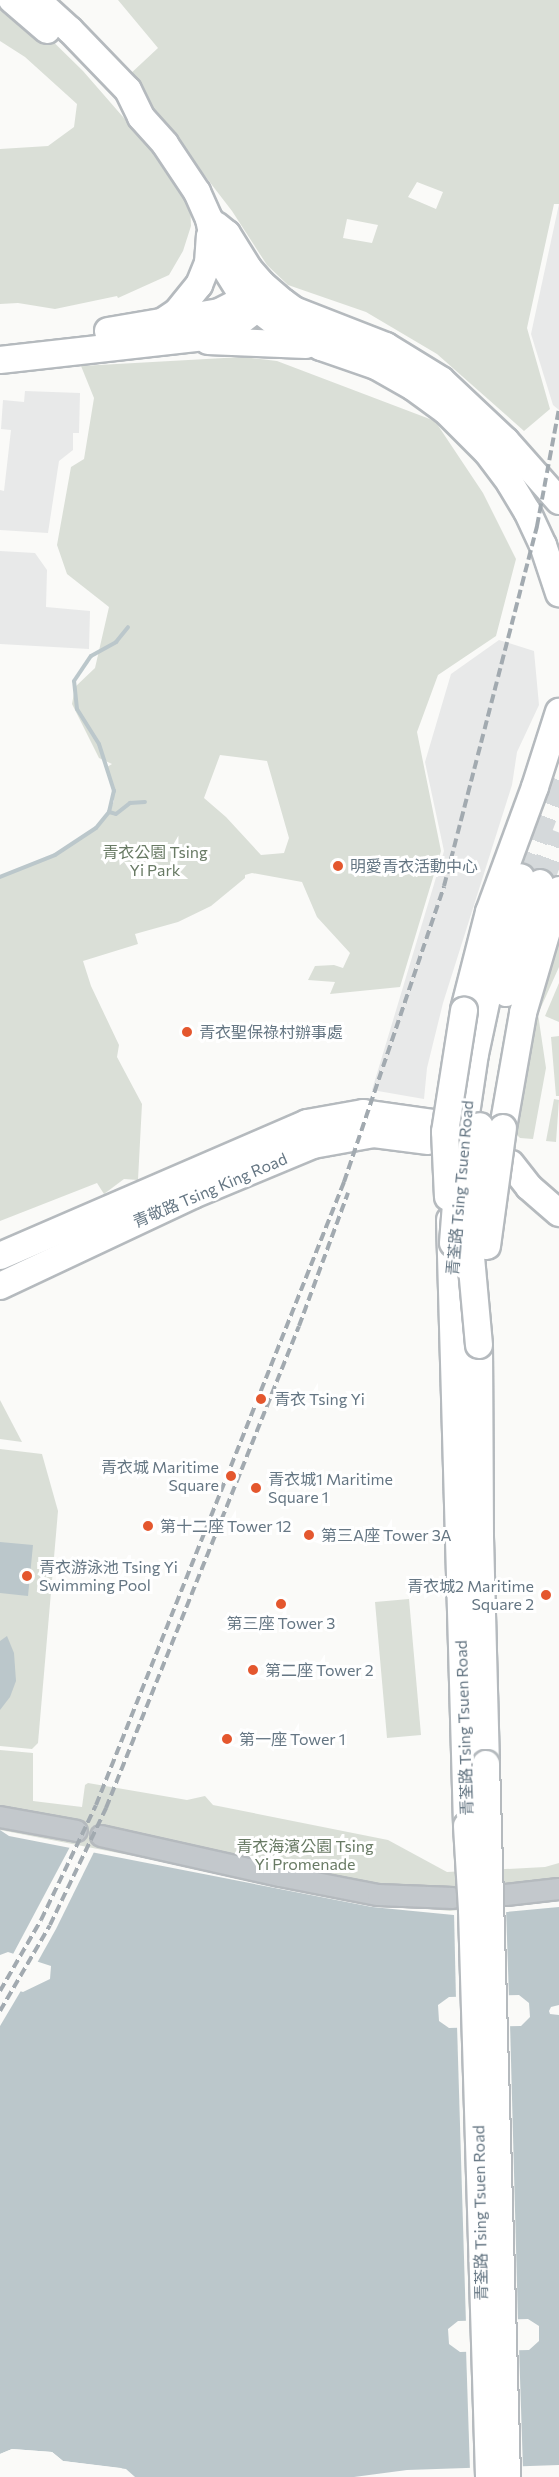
<!DOCTYPE html>
<meta charset="utf-8">
<style>
body{margin:0}
#map{position:relative;width:559px;height:2477px;overflow:hidden;background:#fafaf8;font-family:Commissioner,"Noto Sans TC",sans-serif}
div>[style]{position:absolute}
[style*='--x']{left:calc(var(--x)*1px);top:calc(var(--y)*1px);width:calc(var(--w)*1px);rotate:calc(var(--a)*1deg)}
.built>*{inset:0;background:#e8e9e9}
.green>*{inset:0;background:#dadfd7}
.water>*{inset:0;background:#bbc7cb}
.pier>*{inset:0;background:#fafaf8}
.stream>*{height:4px;margin:-2px;padding:0 2px;transform-origin:2px;border-radius:2px;background:#bbc7cb}
.major-tunnel>*{height:26px;margin-top:-13px;transform-origin:0;background:repeating-linear-gradient(90deg,#d5d9db 0 26px,transparent 0 39px)}
.roads{filter:drop-shadow(2px 0 #b5babe) drop-shadow(-2px 0 #b5babe) drop-shadow(0 2px #b5babe) drop-shadow(0 -2px #b5babe)}
.minor>*{height:20px;margin:-10px;padding:0 10px;transform-origin:10px;border-radius:10px;background:#c3c8cc}
.major>*{height:26px;margin:-13px;padding:0 13px;transform-origin:13px;border-radius:13px;background:#fff}
.rail>*{height:4px;margin-top:-2px;transform-origin:0;background:repeating-linear-gradient(90deg,#a2aab0 0 9px,transparent 0 13.5px)}
.bridges{filter:drop-shadow(2px 0 #b5babe) drop-shadow(-2px 0 #b5babe) drop-shadow(0 2px #b5babe) drop-shadow(0 -2px #b5babe)}
.major-bridge>*{height:26px;margin:-13px;padding:0 13px;transform-origin:13px;border-radius:13px;background:#fff}
.dots>*{width:16px;height:16px;translate:-50% -50%;box-sizing:border-box;border:3px solid #fff;border-radius:50%}
span{translate:-50% -50%;white-space:nowrap;text-align:center;line-height:1.15;-webkit-text-stroke:6px #fff;paint-order:stroke}
.park-label{font-size:16px;color:#687a64}
.poi-label{font-size:16px;color:#657683}
.left{translate:0 -50%;text-align:left}
.right{translate:-100% -50%;text-align:right}
.street-label{font-size:16px;color:#657683}
</style>
<div id="map">
<div class="built">
<div style="clip-path:polygon(559px 204px,559px 410px,553px 405px,531px 334px)"></div>
<div style="clip-path:polygon(25px 391px,80px 393px,79px 433px,73px 433px,73px 450px,59px 461px,48px 533px,0 530px,0 490px,4px 491px,11px 430px,1px 429px,3px 400px,24px 402px)"></div>
<div style="clip-path:polygon(0 551px,35px 553px,47px 570px,46px 607px,90px 611px,89px 649px,0 644px)"></div>
<div style="clip-path:polygon(499px 640px,534px 651px,539px 705px,517px 752px,512px 785px,443px 1003px,427px 1068px,424px 1099px,372px 1090px,444px 851px,425px 762px,451px 674px)"></div>
</div>
<div class="green">
<div style="clip-path:polygon(0 0,30px 19px,83px 71px,164px 164px,190px 199px,191px 226px,183px 251px,169px 275px,118px 298px,117px 296px,55px 309px,18px 303px,0 304px,0 149px,48px 146px,74px 127px,77px 104px,25px 57px,0 41px)"></div>
<div style="clip-path:polygon(evenodd,118px 0,559px 0,559px 204px,554px 204px,527px 328px,550px 409px,524px 431px,437px 354px,366px 312px,288px 285px,267px 265px,232px 211px,128px 76px,158px 48px,118px 0,417px 182px,443px 192px,436px 209px,408px 197px,417px 182px,118px 0,347px 219px,378px 225px,372px 243px,343px 238px,347px 219px)"></div>
<div style="clip-path:polygon(evenodd,242px 357px,277px 361px,435px 421px,483px 493px,516px 559px,496px 636px,438px 675px,417px 732px,441px 851px,400px 987px,330px 994px,335px 982px,308px 980px,315px 966px,334px 965px,343px 968px,350px 953px,317px 917px,302px 882px,252px 873px,245px 875px,245px 878px,211px 906px,178px 922px,135px 934px,138px 944px,83px 961px,91px 986px,119px 1045px,117px 1057px,142px 1104px,138px 1180px,124px 1179px,104px 1194px,97px 1183px,0 1221px,0 877px,55px 855px,96px 828px,107px 816px,114px 801px,114px 791px,107px 767px,112px 764px,99px 758px,72px 704px,75px 687px,95px 668px,109px 607px,67px 574px,57px 545px,71px 467px,84px 459px,94px 398px,81px 366px,242px 357px,220px 755px,267px 761px,289px 838px,284px 853px,261px 855px,226px 817px,204px 798px,220px 755px)"></div>
<div style="clip-path:polygon(559px 931px,559px 967px,538px 1014px,546px 1068px,533px 1139px,520px 1138px,516px 1134px,522px 1096px,532px 1041px,538px 1014px,556px 940px)"></div>
<div style="clip-path:polygon(559px 983px,559px 1022px,545px 1016px)"></div>
<div style="clip-path:polygon(559px 1036px,559px 1096px,556px 1096px,551px 1037px)"></div>
<div style="clip-path:polygon(554px 1099px,559px 1100px,556px 1142px,546px 1141px)"></div>
<div style="clip-path:polygon(0 1400px,22px 1442px,0 1439px)"></div>
<div style="clip-path:polygon(0 1449px,42px 1454px,58px 1511px,38px 1743px,32px 1749px,0 1746px)"></div>
<div style="clip-path:polygon(409px 1599px,421px 1735px,387px 1738px,375px 1602px)"></div>
<div style="clip-path:polygon(0 1750px,33px 1753px,33px 1801px,82px 1807px,85px 1785px,88px 1783px,187px 1800px,205px 1796px,213px 1805px,388px 1840px,447px 1872px,545px 1867px,559px 1863px,559px 1897px,450px 1911px,381px 1904px,0 1830px)"></div>
</div>
<div class="water">
<div style="clip-path:polygon(0 1542px,33px 1545px,28px 1596px,0 1593px)"></div>
<div style="clip-path:polygon(7px 1636px,14px 1653px,16px 1681px,10px 1697px,0 1710px,0 1641px)"></div>
<div style="clip-path:polygon(evenodd,0 1830px,9px 1836px,372px 1907px,464px 1916px,559px 1907px,559px 2005px,551px 2007px,549px 2011px,550px 2014px,559px 2015px,559px 2465px,407px 2470px,354px 2477px,135px 2477px,121px 2468px,63px 2461px,52px 2452px,12px 2449px,0 2454px,0 1985px,23px 1992px,50px 1979px,51px 1966px,8px 1952px,0 1955px,0 1830px,519px 1995px,529px 2003px,530px 2017px,521px 2026px,449px 2028px,439px 2021px,438px 2005px,449px 1997px,519px 1995px,0 1830px,528px 2319px,539px 2326px,539px 2341px,529px 2350px,460px 2352px,449px 2344px,448px 2329px,458px 2321px,528px 2319px)"></div>
</div>
<div class="pier">
<div style="clip-path:polygon(71px 1845px,95px 1850px,56px 1929px,37px 1963px,12px 1956px)"></div>
<div style="clip-path:polygon(506px 1909px,509px 1998px,456px 2000px,454px 1912px)"></div>
<div style="clip-path:polygon(0 1982px,22px 1989px,0 2026px)"></div>
<div style="clip-path:polygon(510px 2023px,518px 2322px,466px 2324px,457px 2025px)"></div>
<div style="clip-path:polygon(519px 2347px,523px 2469px,470px 2471px,466px 2349px)"></div>
<div style="clip-path:polygon(12px 2449px,52px 2452px,63px 2461px,126px 2469px,135px 2477px,121px 2471px,62px 2464px,51px 2454px,13px 2452px,0 2457px,0 2454px)"></div>
</div>
<div class="stream">
<div style="--x:109;--y:812;--w:22;--a:-77"></div>
<div style="--x:114;--y:791;--w:49;--a:-107.7"></div>
<div style="--x:99;--y:744;--w:41;--a:-122.2"></div>
<div style="--x:77;--y:709;--w:28;--a:-96"></div>
<div style="--x:74;--y:681;--w:30;--a:-56"></div>
<div style="--x:91;--y:656;--w:29;--a:-29"></div>
<div style="--x:116;--y:642;--w:19;--a:-51"></div>
<div style="--x:0;--y:877;--w:59;--a:-21.8"></div>
<div style="--x:55;--y:855;--w:49;--a:-33.4"></div>
<div style="--x:96;--y:828;--w:21;--a:-51"></div>
<div style="--x:109;--y:812;--w:7;--a:16"></div>
<div style="--x:116;--y:814;--w:18;--a:-38"></div>
<div style="--x:130;--y:803;--w:15;--a:-4"></div>
</div>
<div class="major-tunnel">
<div style="--x:521;--y:877;--w:107;--a:-69.2"></div>
<div style="--x:540;--y:883;--w:54;--a:-69.6"></div>
<div style="--x:429;--y:1141;--w:39;--a:21"></div>
<div style="--x:465;--y:1155;--w:35;--a:29"></div>
</div>
<div class="roads">
<div class="minor">
<div style="--x:0;--y:1817;--w:78;--a:10.3"></div>
<div style="--x:101;--y:1836;--w:183;--a:12.6"></div>
<div style="--x:280;--y:1876;--w:100;--a:11"></div>
<div style="--x:378;--y:1895;--w:75;--a:2.3"></div>
<div style="--x:506;--y:1895;--w:53;--a:-6.5"></div>
</div>
<div class="major">
<div style="--x:12;--y:0;--w:46;--a:40.6"></div>
<div style="--x:37;--y:0;--w:45;--a:42.3"></div>
<div style="--x:70;--y:30;--w:83;--a:46"></div>
<div style="--x:128;--y:90;--w:30;--a:64"></div>
<div style="--x:141;--y:117;--w:36;--a:48"></div>
<div style="--x:165;--y:144;--w:58;--a:56.3"></div>
<div style="--x:197;--y:192;--w:30;--a:66"></div>
<div style="--x:209;--y:219;--w:25;--a:78"></div>
<div style="--x:214;--y:243;--w:25;--a:67"></div>
<div style="--x:224;--y:266;--w:39;--a:58"></div>
<div style="--x:245;--y:299;--w:46;--a:37.9"></div>
<div style="--x:281;--y:327;--w:45;--a:26.6"></div>
<div style="--x:321;--y:347;--w:58;--a:19.1"></div>
<div style="--x:376;--y:366;--w:43;--a:29.6"></div>
<div style="--x:413;--y:387;--w:39;--a:36"></div>
<div style="--x:445;--y:410;--w:59;--a:45"></div>
<div style="--x:487;--y:452;--w:39;--a:53"></div>
<div style="--x:510;--y:483;--w:33;--a:59"></div>
<div style="--x:527;--y:511;--w:38;--a:65"></div>
<div style="--x:543;--y:545;--w:51;--a:71.6"></div>
<div style="--x:216;--y:225;--w:14;--a:39"></div>
<div style="--x:227;--y:234;--w:40;--a:58"></div>
<div style="--x:248;--y:268;--w:21;--a:49"></div>
<div style="--x:262;--y:284;--w:28;--a:41"></div>
<div style="--x:283;--y:302;--w:14;--a:36"></div>
<div style="--x:294;--y:310;--w:99;--a:21.4"></div>
<div style="--x:386;--y:346;--w:65;--a:31.7"></div>
<div style="--x:441;--y:380;--w:89;--a:43.2"></div>
<div style="--x:506;--y:441;--w:80;--a:48.5"></div>
<div style="--x:162;--y:322;--w:18;--a:-34"></div>
<div style="--x:177;--y:312;--w:35;--a:-51"></div>
<div style="--x:199;--y:285;--w:24;--a:-68"></div>
<div style="--x:208;--y:263;--w:27;--a:-86"></div>
<div style="--x:108;--y:331;--w:113;--a:-9.7"></div>
<div style="--x:219;--y:312;--w:29;--a:-27"></div>
<div style="--x:245;--y:299;--w:16;--a:-43"></div>
<div style="--x:208;--y:341;--w:98;--a:2.3"></div>
<div style="--x:0;--y:360;--w:206;--a:-6.4"></div>
<div style="--x:205;--y:337;--w:30;--a:-20"></div>
<div style="--x:233;--y:327;--w:46;--a:-37.9"></div>
<div style="--x:506;--y:993;--w:115;--a:-72.8"></div>
<div style="--x:464;--y:1010;--w:101;--a:-75.7"></div>
<div style="--x:489;--y:912;--w:133;--a:-69.8"></div>
<div style="--x:535;--y:787;--w:79;--a:-72.3"></div>
<div style="--x:503;--y:1128;--w:117;--a:-80.1"></div>
<div style="--x:523;--y:1013;--w:128;--a:-73.7"></div>
<div style="--x:463;--y:1134;--w:81;--a:-81.5"></div>
<div style="--x:475;--y:1054;--w:72;--a:-77.9"></div>
<div style="--x:490;--y:984;--w:111;--a:-73.8"></div>
<div style="--x:511;--y:1164;--w:29;--a:52"></div>
<div style="--x:529;--y:1187;--w:40;--a:41"></div>
<div style="--x:450;--y:1220;--w:606;--a:88.39"></div>
<div style="--x:0;--y:1256;--w:335;--a:-23.4"></div>
<div style="--x:307;--y:1123;--w:57;--a:-10.1"></div>
<div style="--x:363;--y:1113;--w:70;--a:8.2"></div>
<div style="--x:0;--y:1286;--w:213;--a:-25.2"></div>
<div style="--x:193;--y:1195;--w:130;--a:-22.6"></div>
<div style="--x:313;--y:1145;--w:62;--a:-10.2"></div>
<div style="--x:374;--y:1134;--w:55;--a:7.3"></div>
<div style="--x:479;--y:1345;--w:192;--a:89.7"></div>
<div style="--x:480;--y:1537;--w:227;--a:88.5"></div>
</div>
</div>
<div class="rail">
<div style="--x:0;--y:1991;--w:82;--a:-60"></div>
<div style="--x:41;--y:1920;--w:127;--a:-64.4"></div>
<div style="--x:96;--y:1805;--w:671;--a:-68.29"></div>
<div style="--x:344;--y:1182;--w:312;--a:-71.3"></div>
<div style="--x:444;--y:886;--w:372;--a:-75.5"></div>
<div style="--x:537;--y:526;--w:119;--a:-79.4"></div>
<div style="--x:0;--y:2011;--w:99;--a:-59.8"></div>
<div style="--x:50;--y:1925;--w:130;--a:-64.4"></div>
<div style="--x:106;--y:1808;--w:519;--a:-68.18"></div>
<div style="--x:299;--y:1326;--w:142;--a:-69.8"></div>
</div>
<div class="bridges">
<div class="major-bridge">
<div style="--x:448;--y:1197;--w:65;--a:-92.6"></div>
<div style="--x:445;--y:1132;--w:123;--a:-81.1"></div>
<div style="--x:453;--y:1243;--w:65;--a:-85.6"></div>
<div style="--x:487;--y:1246;--w:119;--a:-82.3"></div>
<div style="--x:479;--y:1345;--w:88;--a:-95.2"></div>
<div style="--x:471;--y:1257;--w:131;--a:-86.1"></div>
<div style="--x:486;--y:1764;--w:713;--a:88.31"></div>
<div style="--x:467;--y:1826;--w:84;--a:86.6"></div>
<div style="--x:472;--y:1910;--w:567;--a:88.28"></div>
</div>
</div>
<div class="dots">
<div style="left:338px;top:866px;background:#e4572e"></div>
<div style="left:187px;top:1032px;background:#e4572e"></div>
<div style="left:261px;top:1399px;background:#e4572e"></div>
<div style="left:231px;top:1476px;background:#e4572e"></div>
<div style="left:256px;top:1488px;background:#e4572e"></div>
<div style="left:148px;top:1526px;background:#e4572e"></div>
<div style="left:309px;top:1535px;background:#e4572e"></div>
<div style="left:27px;top:1576px;background:#e4572e"></div>
<div style="left:546px;top:1595px;background:#e4572e"></div>
<div style="left:281px;top:1604px;background:#e4572e"></div>
<div style="left:253px;top:1670px;background:#e4572e"></div>
<div style="left:227px;top:1739px;background:#e4572e"></div>
</div>
<div class="park-label">
<span style="left:155px;top:861px">青衣公園 Tsing<br>Yi Park</span>
<span style="left:305px;top:1855px">青衣海濱公園 Tsing<br>Yi Promenade</span>
</div>
<div class="poi-label">
<span class="left" style="left:350px;top:866px">明愛青衣活動中心</span>
<span class="left" style="left:199px;top:1032px">青衣聖保祿村辦事處</span>
<span class="left" style="left:274px;top:1399px">青衣 Tsing Yi</span>
<span class="right" style="left:219px;top:1476px">青衣城 Maritime<br>Square</span>
<span class="left" style="left:268px;top:1488px">青衣城1 Maritime<br>Square 1</span>
<span class="left" style="left:160px;top:1526px">第十二座 Tower 12</span>
<span class="left" style="left:321px;top:1535px">第三A座 Tower 3A</span>
<span class="left" style="left:39px;top:1576px">青衣游泳池 Tsing Yi<br>Swimming Pool</span>
<span class="right" style="left:534px;top:1595px">青衣城2 Maritime<br>Square 2</span>
<span style="left:281px;top:1623px">第三座 Tower 3</span>
<span class="left" style="left:265px;top:1670px">第二座 Tower 2</span>
<span class="left" style="left:239px;top:1739px">第一座 Tower 1</span>
</div>
<div class="street-label">
<span style="left:460px;top:1188px;rotate:-85deg">青荃路 Tsing Tsuen Road</span>
<span style="left:210px;top:1190px;rotate:-23deg">青敬路 Tsing King Road</span>
<span style="left:464px;top:1728px;rotate:-92deg">青荃路 Tsing Tsuen Road</span>
<span style="left:480px;top:2213px;rotate:-91deg">青荃路 Tsing Tsuen Road</span>
</div>
</div>
